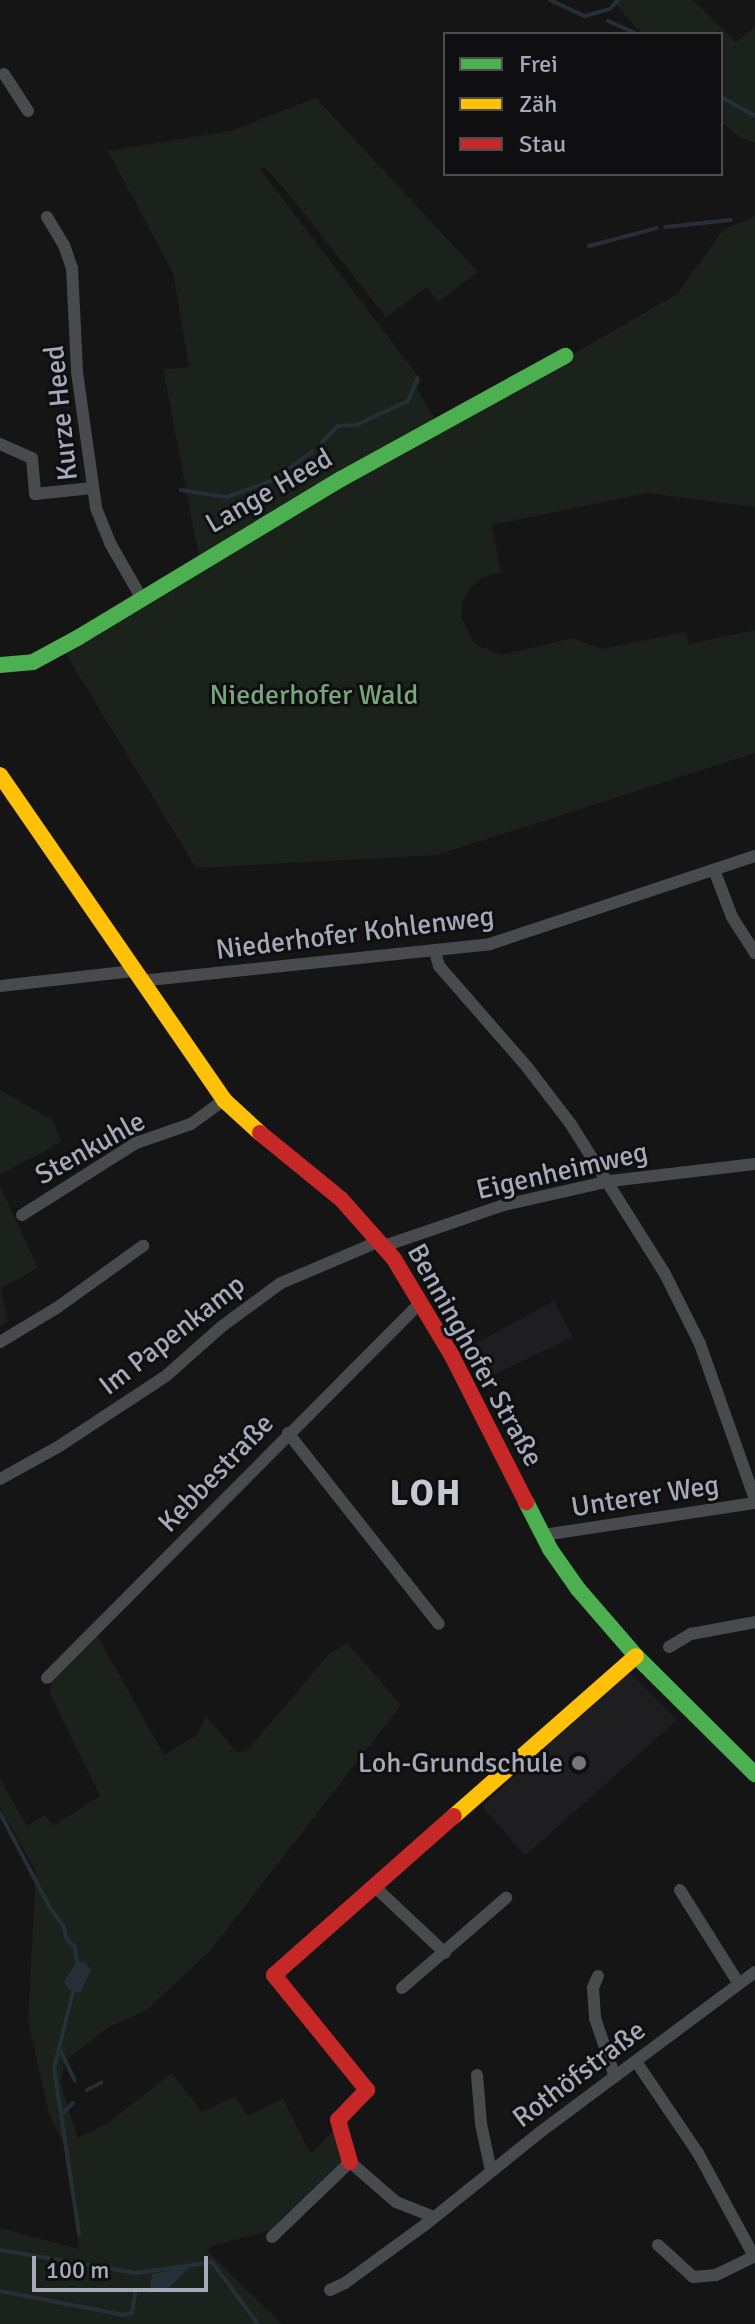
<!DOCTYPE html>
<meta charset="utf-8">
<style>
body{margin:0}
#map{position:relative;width:755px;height:2324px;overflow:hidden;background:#151515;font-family:Signika,sans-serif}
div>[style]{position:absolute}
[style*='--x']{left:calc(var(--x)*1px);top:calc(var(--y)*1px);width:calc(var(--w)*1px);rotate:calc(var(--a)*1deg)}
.built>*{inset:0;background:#1e1e21}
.green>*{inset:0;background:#1a221b}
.water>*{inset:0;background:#262f38}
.stream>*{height:4px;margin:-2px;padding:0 2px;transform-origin:2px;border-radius:2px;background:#262f38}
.street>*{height:12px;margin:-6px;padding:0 6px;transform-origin:6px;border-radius:6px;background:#484a4e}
.fast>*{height:16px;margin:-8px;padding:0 8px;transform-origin:8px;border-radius:8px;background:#4caf50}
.slow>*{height:16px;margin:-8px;padding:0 8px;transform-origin:8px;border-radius:8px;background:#ffc107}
.jam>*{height:16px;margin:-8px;padding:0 8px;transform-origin:8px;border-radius:8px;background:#c62828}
.dots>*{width:22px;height:22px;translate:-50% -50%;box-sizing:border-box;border:4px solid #0f0f11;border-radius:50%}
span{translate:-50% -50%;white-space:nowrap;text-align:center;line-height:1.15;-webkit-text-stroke:6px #0f0f11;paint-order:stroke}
.street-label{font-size:28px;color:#a4aab7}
.park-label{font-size:28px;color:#79a57c}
.poi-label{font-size:28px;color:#a4aab7}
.right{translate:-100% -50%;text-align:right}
.district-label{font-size:36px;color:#c5c9d3;font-weight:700;letter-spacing:2px}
.legend{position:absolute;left:443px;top:32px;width:280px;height:144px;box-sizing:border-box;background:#0f0f11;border:2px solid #4b4d53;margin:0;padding:10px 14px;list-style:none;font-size:24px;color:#a4aab7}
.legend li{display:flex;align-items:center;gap:16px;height:40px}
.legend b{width:40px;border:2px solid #4b4d53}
.scale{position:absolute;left:32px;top:2256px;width:176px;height:36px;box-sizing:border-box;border:4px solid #a4aab7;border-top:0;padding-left:10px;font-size:24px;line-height:28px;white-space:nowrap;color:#a4aab7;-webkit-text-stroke:6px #0f0f11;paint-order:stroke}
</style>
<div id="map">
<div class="built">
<div style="clip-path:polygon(554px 1301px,573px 1337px,481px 1381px,463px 1350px)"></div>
<div style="clip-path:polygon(629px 1672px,677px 1720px,525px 1856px,482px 1806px)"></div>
</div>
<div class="green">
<div style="clip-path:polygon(612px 0,693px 0,736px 42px,755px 27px,755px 143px,741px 138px,721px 122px,721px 34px,642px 34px)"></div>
<div style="clip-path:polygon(316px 98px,478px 272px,438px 302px,427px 287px,386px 317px,287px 192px,264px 167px,260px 169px,421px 380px,417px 389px,442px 430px,677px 294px,723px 230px,755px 216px,755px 507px,647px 493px,492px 525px,501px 572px,481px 578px,471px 588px,463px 601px,461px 617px,475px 644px,501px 655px,573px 638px,601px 649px,686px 632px,689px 644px,755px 630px,755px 753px,437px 855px,196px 868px,64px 651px,200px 562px,163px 369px,189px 367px,173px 273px,108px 151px,230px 131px)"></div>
<div style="clip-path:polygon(0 1090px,53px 1120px,61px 1142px,0 1175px)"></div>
<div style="clip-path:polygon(0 1186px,38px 1268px,1px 1288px,8px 1321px,0 1327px)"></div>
<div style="clip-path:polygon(96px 1633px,164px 1755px,198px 1734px,206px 1716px,237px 1752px,247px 1751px,328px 1655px,347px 1643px,401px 1705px,210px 1951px,147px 2010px,107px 2028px,64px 2062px,61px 2084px,78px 2138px,108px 2123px,172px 2073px,202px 2112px,235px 2096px,248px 2116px,283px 2098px,311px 2154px,336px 2128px,346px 2157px,269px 2231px,211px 2246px,201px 2261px,208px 2252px,282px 2324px,0 2324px,0 2228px,79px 2249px,64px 2145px,49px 2114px,28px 2021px,36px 1872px,0 1807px,0 1779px,27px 1826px,45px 1815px,53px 1826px,100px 1796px,50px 1694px,52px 1678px)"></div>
</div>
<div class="water">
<div style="clip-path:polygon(77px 1961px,85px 1962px,91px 1970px,80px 1993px,69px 1990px,64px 1982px)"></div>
<div style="clip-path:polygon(192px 2265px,170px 2287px,149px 2293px,152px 2274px)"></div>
</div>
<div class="stream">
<div style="--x:550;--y:0;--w:38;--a:25"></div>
<div style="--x:585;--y:16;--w:26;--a:-16"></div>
<div style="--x:610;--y:9;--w:12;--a:-48"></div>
<div style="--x:608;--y:21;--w:32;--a:24"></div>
<div style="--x:721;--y:97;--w:39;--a:29"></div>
<div style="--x:665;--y:227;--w:66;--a:-6.1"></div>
<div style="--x:589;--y:246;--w:70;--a:-14.8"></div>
<div style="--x:322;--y:442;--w:23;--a:-45"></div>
<div style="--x:338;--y:426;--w:18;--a:-3"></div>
<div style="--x:356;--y:425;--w:57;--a:-24.8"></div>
<div style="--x:408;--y:401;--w:25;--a:-67"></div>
<div style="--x:181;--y:490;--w:47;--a:8.7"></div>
<div style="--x:227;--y:497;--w:49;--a:-20.3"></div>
<div style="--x:273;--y:480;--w:49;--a:-35.9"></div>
<div style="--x:0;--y:1813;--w:107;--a:62.2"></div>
<div style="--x:50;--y:1908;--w:21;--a:53"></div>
<div style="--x:63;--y:1925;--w:16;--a:75"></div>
<div style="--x:67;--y:1940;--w:11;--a:41"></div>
<div style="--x:75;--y:1947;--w:14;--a:82"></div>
<div style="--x:73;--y:1992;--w:78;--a:104"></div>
<div style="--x:54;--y:2068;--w:168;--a:81.4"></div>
<div style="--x:60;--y:2050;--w:34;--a:64"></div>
<div style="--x:87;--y:2090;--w:16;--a:-27"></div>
<div style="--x:61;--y:2115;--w:17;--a:-45"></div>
<div style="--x:0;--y:2250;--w:138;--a:9.6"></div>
<div style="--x:136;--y:2273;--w:77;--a:-8.2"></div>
<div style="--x:212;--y:2262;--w:77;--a:53.4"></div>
<div style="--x:0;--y:2291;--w:126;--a:11"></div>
<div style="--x:124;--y:2315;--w:8;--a:-14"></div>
<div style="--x:132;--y:2313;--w:20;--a:-81"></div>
</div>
<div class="street">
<div style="--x:4;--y:74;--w:44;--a:57"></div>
<div style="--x:47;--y:217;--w:33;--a:59"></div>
<div style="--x:64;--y:245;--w:24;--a:71"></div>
<div style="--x:72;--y:268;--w:104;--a:87.2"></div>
<div style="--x:77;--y:372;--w:137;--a:82"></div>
<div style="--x:96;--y:508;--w:38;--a:68"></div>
<div style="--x:110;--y:543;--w:64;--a:60.3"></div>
<div style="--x:0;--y:444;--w:35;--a:24"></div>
<div style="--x:32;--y:458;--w:36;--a:85"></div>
<div style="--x:35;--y:494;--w:57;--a:-6"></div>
<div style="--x:714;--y:870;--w:50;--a:69"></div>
<div style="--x:732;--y:917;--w:43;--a:57.4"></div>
<div style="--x:435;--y:952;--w:15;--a:74"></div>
<div style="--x:439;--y:966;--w:134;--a:48.9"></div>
<div style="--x:527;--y:1067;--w:71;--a:52.5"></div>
<div style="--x:570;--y:1123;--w:176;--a:57.8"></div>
<div style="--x:664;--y:1272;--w:80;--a:63.4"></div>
<div style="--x:700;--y:1344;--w:164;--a:70.5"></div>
<div style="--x:140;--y:981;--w:352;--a:-6"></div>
<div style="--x:490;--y:944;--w:279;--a:-18.4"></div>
<div style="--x:0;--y:986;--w:134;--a:-6.4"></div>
<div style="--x:22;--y:1215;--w:135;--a:-32.3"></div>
<div style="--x:136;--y:1143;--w:58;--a:-19.1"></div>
<div style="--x:191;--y:1124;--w:41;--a:-36"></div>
<div style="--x:384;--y:1246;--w:127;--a:-18.9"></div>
<div style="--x:504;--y:1205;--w:109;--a:-12.8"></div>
<div style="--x:610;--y:1181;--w:146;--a:-6.7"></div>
<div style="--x:0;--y:1342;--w:68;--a:-31.1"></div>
<div style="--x:58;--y:1307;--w:105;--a:-35.7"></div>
<div style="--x:288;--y:1433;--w:243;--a:51.7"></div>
<div style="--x:0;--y:1479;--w:66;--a:-28.9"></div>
<div style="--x:58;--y:1447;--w:131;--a:-33.4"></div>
<div style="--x:167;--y:1375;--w:72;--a:-41.6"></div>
<div style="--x:221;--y:1327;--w:74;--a:-36.3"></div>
<div style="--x:281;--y:1283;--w:108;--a:-23"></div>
<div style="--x:543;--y:1535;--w:214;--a:-8.6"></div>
<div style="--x:669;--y:1647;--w:26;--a:-31"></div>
<div style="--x:691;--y:1634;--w:65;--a:-10.6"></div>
<div style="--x:47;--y:1678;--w:530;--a:-45.15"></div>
<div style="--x:375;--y:1887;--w:96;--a:43.3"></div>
<div style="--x:680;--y:1890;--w:111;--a:57.9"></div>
<div style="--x:598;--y:1976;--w:13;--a:113"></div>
<div style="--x:593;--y:1988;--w:30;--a:86"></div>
<div style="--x:595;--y:2018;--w:62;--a:71.3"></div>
<div style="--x:402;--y:1988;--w:138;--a:-40.9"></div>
<div style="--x:637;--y:2063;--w:109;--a:55.9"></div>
<div style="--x:698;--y:2153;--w:117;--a:61.5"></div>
<div style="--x:477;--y:2075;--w:49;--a:85.3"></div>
<div style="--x:481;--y:2124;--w:48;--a:78"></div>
<div style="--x:272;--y:2237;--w:108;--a:-43.9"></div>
<div style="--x:350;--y:2162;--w:61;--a:41"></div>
<div style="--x:396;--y:2202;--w:41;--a:21.5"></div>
<div style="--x:658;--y:2245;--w:47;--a:42.4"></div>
<div style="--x:693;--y:2277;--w:23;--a:-5"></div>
<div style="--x:716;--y:2275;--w:43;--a:-26"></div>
<div style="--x:330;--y:2290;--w:17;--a:-25"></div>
<div style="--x:345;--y:2283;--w:100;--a:-36.1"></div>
<div style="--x:426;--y:2224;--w:145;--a:-38.8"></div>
<div style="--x:539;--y:2133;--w:269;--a:-36.7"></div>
</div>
<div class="fast">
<div style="--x:0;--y:665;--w:33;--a:-5"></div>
<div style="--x:33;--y:662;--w:52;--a:-28.5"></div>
<div style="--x:79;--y:637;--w:306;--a:-31.1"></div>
<div style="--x:341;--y:479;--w:256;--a:-28.8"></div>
<div style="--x:526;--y:1502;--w:53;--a:62.9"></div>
<div style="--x:550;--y:1549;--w:49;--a:55"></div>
<div style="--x:578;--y:1589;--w:89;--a:49.1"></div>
<div style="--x:636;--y:1656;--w:168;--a:44.8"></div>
</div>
<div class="slow">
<div style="--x:0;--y:775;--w:395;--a:55.4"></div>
<div style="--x:224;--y:1100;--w:49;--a:42.5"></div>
<div style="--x:454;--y:1816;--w:242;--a:-41.3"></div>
</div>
<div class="jam">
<div style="--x:260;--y:1133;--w:104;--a:39.2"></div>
<div style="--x:341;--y:1199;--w:80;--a:48.5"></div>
<div style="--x:394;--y:1259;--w:113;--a:59.1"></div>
<div style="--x:452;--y:1356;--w:164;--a:63.1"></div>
<div style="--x:350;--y:2162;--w:44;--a:-105.9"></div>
<div style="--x:338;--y:2120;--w:42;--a:-46"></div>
<div style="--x:367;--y:2090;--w:148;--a:-129"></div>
<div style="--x:274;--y:1975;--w:240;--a:-41.5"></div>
</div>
<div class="dots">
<div style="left:579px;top:1763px;background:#72767e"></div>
</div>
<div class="street-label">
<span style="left:61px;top:413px;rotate:-96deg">Kurze Heed</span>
<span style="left:269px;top:491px;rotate:-30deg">Lange Heed</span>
<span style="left:355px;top:933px;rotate:-7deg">Niederhofer Kohlenweg</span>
<span style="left:90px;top:1148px;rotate:-29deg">Stenkuhle</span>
<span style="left:562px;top:1171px;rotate:-13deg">Eigenheimweg</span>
<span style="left:172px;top:1335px;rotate:-38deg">Im Papenkamp</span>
<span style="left:475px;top:1355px;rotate:61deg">Benninghofer Straße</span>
<span style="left:216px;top:1473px;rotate:-46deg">Kebbestraße</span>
<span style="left:645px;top:1496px;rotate:-9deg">Unterer Weg</span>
<span style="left:579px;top:2074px;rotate:-37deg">Rothöfstraße</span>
</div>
<div class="park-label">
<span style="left:314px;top:695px">Niederhofer Wald</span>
</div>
<div class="poi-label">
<span class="right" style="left:563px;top:1763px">Loh-Grundschule</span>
</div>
<div class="district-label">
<span style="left:426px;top:1494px">LOH</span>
</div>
<ul class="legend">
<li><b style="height:10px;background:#4caf50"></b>Frei</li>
<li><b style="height:10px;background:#ffc107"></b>Zäh</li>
<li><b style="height:10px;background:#c62828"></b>Stau</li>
</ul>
<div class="scale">100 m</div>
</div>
